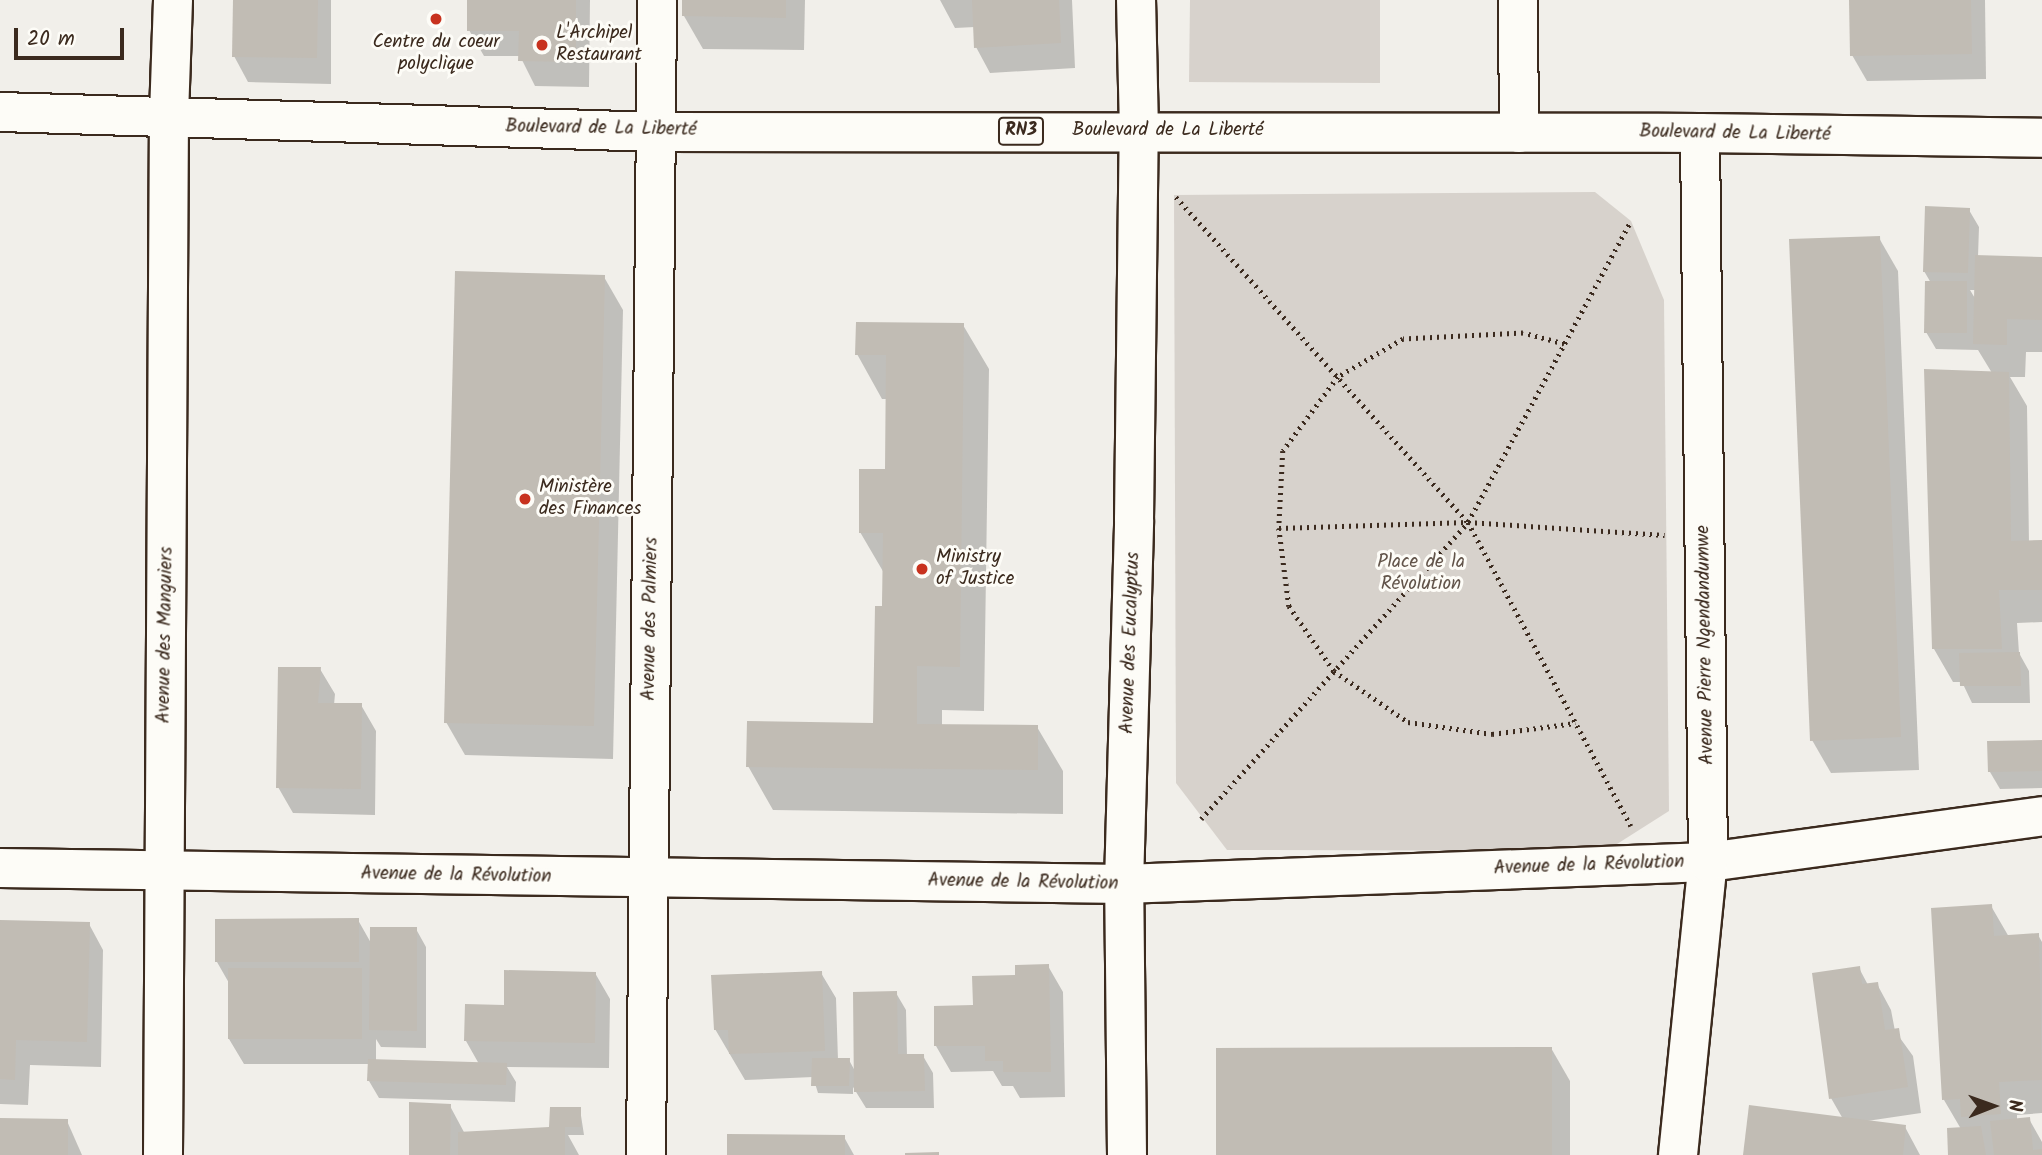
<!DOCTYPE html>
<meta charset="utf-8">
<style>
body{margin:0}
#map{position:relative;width:2042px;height:1155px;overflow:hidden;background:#f1efea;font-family:Kalam,sans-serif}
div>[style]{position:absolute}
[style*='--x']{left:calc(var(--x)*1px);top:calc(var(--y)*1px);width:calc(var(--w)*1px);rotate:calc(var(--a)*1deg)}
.green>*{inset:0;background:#d7d2cc}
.shadow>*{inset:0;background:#0003}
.building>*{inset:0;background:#c1bcb4}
.path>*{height:4.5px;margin-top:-2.25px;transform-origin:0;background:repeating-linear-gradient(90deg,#3b2a1e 0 2px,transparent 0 7px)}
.roads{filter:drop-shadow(2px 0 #3b2a1e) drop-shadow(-2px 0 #3b2a1e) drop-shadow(0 2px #3b2a1e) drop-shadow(0 -2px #3b2a1e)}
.minor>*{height:38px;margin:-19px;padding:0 19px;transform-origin:19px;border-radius:19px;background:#fdfcf7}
.highway>*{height:38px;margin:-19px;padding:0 19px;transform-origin:19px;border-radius:19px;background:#fdfcf7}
.dots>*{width:19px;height:19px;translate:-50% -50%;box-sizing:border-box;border:4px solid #fdfcf7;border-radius:50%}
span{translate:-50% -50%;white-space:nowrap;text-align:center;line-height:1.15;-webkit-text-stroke:6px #fdfcf7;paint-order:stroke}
.shield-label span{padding:2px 5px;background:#fdfcf7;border:2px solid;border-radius:5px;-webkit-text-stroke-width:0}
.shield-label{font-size:18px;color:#3b2a1e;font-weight:700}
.poi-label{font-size:19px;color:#3b2a1e}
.left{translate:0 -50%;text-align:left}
.street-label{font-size:19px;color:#3b2a1e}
.park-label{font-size:19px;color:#62544a}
.north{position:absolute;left:1958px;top:1071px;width:70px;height:70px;-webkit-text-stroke:5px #fdfcf7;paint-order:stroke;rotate:89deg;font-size:19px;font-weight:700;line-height:28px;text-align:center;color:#3b2a1e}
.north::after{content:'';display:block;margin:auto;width:24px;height:32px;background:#3b2a1e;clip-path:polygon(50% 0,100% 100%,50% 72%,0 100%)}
.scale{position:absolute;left:14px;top:28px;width:110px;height:32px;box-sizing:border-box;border:4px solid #3b2a1e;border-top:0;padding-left:9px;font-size:21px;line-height:24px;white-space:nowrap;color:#3b2a1e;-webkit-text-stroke:5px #fdfcf7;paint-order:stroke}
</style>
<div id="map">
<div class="green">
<div style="clip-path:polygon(1190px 0,1380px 0,1380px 83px,1189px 82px)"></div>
<div style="clip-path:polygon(1595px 192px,1631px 221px,1664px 300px,1669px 811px,1606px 851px,1227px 850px,1176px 783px,1174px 195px)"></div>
</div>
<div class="shadow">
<div style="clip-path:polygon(235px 0,331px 0,331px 84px,248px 82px,234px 56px)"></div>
<div style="clip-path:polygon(469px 0,590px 0,589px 87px,535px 86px,520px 56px,484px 56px,469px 30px)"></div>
<div style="clip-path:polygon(684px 0,805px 0,804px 50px,703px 49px,684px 16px)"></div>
<div style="clip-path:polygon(940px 0,1072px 0,1075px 68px,990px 73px,976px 47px,975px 27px,955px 28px)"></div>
<div style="clip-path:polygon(1851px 0,1985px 0,1986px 79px,1867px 81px,1852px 55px)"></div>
<div style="clip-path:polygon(evenodd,1969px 210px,1979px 227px,1978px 257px,2042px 258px,2042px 352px,2026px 352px,2025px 377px,2010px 377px,2027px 406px,2029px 543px,2042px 542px,2042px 622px,2017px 623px,2019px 653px,2029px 671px,2030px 703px,1972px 703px,1962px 682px,1953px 682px,1934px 649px,1992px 373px,1978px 350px,1936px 349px,1926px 332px,1931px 283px,1924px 271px,1969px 210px,1970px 290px,1976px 290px,1976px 300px,1970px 290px)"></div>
<div style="clip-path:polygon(1879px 238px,1898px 271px,1919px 770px,1831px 773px,1812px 740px)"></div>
<div style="clip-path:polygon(604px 277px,623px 310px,613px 759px,465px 755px,446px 722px)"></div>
<div style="clip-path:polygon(963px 325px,989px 369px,984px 711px,942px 710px,942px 726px,1037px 727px,1063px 771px,1063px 814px,773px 810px,748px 766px,875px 724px,884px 573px,860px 532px,886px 471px,887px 399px,882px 399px,857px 354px)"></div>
<div style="clip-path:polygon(320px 669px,335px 694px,334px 705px,361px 705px,376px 731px,375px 815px,293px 813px,278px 787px)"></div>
<div style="clip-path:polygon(2042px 742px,2042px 788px,2000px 789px,1990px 772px)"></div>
<div style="clip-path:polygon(1991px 906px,2009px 937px,2038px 935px,2042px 942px,2042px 1113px,2017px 1115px,2017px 1120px,2029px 1119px,2042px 1142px,2042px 1155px,1950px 1155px,1961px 1129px,1944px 1100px)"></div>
<div style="clip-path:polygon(358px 920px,371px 943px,416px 929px,426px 947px,426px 1048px,381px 1047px,376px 1039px,376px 1061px,479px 1064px,466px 1041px,506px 1007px,595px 973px,610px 999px,609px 1068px,507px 1067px,516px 1082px,515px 1102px,379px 1098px,369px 1081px,370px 1064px,244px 1064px,229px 1039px,229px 983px,217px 962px)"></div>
<div style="clip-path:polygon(0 922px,89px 924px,103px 950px,101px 1067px,30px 1065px,28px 1105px,0 1104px)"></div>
<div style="clip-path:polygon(1048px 966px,1063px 992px,1065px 1097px,1020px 1098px,1013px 1086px,1002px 1086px,993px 1071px,951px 1072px,936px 1046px,975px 1007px,1017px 977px)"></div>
<div style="clip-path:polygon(1859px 968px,1868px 985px,1877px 984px,1891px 1010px,1895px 1031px,1913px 1056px,1921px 1113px,1867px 1121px,1905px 1127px,1920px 1155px,1746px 1155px,1843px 1119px,1831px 1098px)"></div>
<div style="clip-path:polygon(821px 973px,836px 998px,838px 1060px,849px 1060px,855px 1071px,896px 993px,906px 1010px,907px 1056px,923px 1056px,933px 1073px,934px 1108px,866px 1108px,853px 1087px,853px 1094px,818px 1093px,813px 1077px,745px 1080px,715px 1029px)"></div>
<div style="clip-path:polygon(1551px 1048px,1570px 1081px,1570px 1155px,1218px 1155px)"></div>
<div style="clip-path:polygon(450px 1106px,465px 1134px,553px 1129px,580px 1109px,584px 1135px,568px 1135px,579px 1155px,411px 1155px)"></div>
<div style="clip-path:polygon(0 1120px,67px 1121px,82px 1155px,0 1155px)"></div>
<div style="clip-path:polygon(844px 1137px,854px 1155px,729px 1155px)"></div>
</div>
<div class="building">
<div style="clip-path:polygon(233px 0,318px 0,317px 58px,232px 57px)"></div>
<div style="clip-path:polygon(467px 0,576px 0,576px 62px,518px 61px,519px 31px,467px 31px)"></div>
<div style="clip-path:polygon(682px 0,786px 0,786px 18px,682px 16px)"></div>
<div style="clip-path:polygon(972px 0,1059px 0,1061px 43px,974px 48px)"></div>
<div style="clip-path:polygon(1849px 0,1971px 0,1972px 54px,1850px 56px)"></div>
<div style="clip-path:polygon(1925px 206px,1970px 208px,1968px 273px,1923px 272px)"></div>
<div style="clip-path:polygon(1880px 236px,1901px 737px,1810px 741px,1789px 239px)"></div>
<div style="clip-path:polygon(1975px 255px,2042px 257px,2042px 320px,2007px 319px,2007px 345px,1973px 344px)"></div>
<div style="clip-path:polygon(455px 271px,605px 275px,594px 726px,444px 723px)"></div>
<div style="clip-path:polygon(1925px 281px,1967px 281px,1967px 333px,1924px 333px)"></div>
<div style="clip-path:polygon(856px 322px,964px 323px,960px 667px,917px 666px,917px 724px,1038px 725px,1038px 770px,746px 767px,747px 721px,873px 723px,875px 606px,882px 606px,883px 533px,859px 533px,859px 469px,885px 469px,886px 355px,855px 355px)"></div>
<div style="clip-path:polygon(1924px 369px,2009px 372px,2011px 541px,2042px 540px,2042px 590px,1999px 590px,2002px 649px,1932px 649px)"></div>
<div style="clip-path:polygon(2020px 652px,2021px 686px,1960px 686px,1959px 653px)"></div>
<div style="clip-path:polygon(278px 667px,321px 667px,318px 703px,362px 703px,361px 789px,276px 788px)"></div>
<div style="clip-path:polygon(2042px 740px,2042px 771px,1988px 772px,1987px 741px)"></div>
<div style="clip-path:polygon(1992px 904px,1994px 936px,2039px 933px,2042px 1080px,1999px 1082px,2001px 1114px,1961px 1117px,1960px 1099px,1942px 1100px,1931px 908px)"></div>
<div style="clip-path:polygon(359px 918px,359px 962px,215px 962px,215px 919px)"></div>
<div style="clip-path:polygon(0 920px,90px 922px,87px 1042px,16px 1040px,15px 1080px,0 1079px)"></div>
<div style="clip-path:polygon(370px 927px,417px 927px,417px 1031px,369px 1030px)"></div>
<div style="clip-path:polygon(1049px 964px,1051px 1072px,1003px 1072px,1003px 1061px,985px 1061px,985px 1046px,934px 1046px,934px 1006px,973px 1005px,972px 976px,1015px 975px,1015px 965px)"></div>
<div style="clip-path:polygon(1860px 966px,1862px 984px,1878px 982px,1885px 1030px,1899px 1028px,1908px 1087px,1829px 1099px,1812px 973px)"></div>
<div style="clip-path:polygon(228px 968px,362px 968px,362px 1039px,228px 1039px)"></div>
<div style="clip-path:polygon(504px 970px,596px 972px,595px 1043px,464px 1041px,465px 1004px,504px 1005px)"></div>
<div style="clip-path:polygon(822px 971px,825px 1051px,729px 1054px,728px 1030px,714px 1030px,711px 975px)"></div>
<div style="clip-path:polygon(897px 991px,898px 1054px,924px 1054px,925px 1091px,854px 1092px,853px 992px)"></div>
<div style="clip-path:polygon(1552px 1047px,1552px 1155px,1216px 1155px,1216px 1048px)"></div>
<div style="clip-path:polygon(812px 1058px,850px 1058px,849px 1086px,811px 1086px)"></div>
<div style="clip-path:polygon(368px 1059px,507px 1063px,506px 1085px,367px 1081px)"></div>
<div style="clip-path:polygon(409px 1102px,451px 1104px,450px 1155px,409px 1155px)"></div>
<div style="clip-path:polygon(1749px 1105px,1906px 1125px,1903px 1155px,1743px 1155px)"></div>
<div style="clip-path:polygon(550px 1107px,581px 1107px,581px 1127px,565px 1127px,565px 1155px,458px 1155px,458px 1132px,549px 1127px)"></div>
<div style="clip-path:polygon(2030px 1117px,2033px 1150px,2042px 1149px,2042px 1155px,1994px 1155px,1990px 1121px)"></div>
<div style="clip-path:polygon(0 1118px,68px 1119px,68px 1155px,0 1155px)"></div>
<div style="clip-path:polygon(1981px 1126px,1986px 1155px,1948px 1155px,1947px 1128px)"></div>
<div style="clip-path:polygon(727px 1134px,845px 1135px,845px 1155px,727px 1155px)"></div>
<div style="clip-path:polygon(939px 1152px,939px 1155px,905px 1155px,905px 1153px)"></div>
</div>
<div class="path">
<div style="--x:1176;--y:197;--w:437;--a:48.1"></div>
<div style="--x:1468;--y:522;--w:345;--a:61.8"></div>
<div style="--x:1564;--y:344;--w:42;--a:-165"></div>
<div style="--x:1523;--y:333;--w:120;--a:177.1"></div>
<div style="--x:1403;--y:339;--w:75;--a:149.7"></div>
<div style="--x:1338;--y:377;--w:92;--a:126.6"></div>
<div style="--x:1283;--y:451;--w:77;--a:93"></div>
<div style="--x:1279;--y:528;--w:79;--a:82.7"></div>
<div style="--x:1289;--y:606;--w:79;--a:55.3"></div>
<div style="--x:1334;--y:671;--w:90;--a:34.6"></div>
<div style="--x:1408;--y:722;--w:85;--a:8.1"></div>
<div style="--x:1492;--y:734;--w:84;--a:-7.5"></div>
<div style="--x:1279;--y:528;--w:189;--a:-1.8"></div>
<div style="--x:1468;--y:522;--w:197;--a:3.8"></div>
<div style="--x:1201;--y:819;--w:399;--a:-48"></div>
<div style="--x:1468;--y:522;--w:342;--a:-61.6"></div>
</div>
<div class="roads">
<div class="minor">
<div style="--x:1518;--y:0;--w:133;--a:89.6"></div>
<div style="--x:0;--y:868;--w:1124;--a:0.82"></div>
<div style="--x:1124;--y:884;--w:584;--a:-2.16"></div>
<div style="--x:1708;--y:862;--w:337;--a:-7.8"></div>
<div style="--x:163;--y:1155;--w:1040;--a:-89.67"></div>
<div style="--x:169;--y:115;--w:115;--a:-88"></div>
<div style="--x:646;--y:1155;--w:1155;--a:-89.45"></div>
<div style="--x:1127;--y:1155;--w:271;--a:-90.6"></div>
<div style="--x:1124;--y:884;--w:364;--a:-88.4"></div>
<div style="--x:1134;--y:520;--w:389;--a:-89.3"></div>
<div style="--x:1139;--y:131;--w:131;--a:-91.3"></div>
<div style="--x:1678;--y:1155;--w:295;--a:-84.2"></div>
<div style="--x:1708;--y:862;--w:729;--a:-90.63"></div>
</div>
<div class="highway">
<div style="--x:0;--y:112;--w:658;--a:1.74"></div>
<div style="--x:658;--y:132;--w:1042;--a:0.05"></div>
<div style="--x:1700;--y:133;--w:342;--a:0.8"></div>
</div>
</div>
<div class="dots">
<div style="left:436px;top:19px;background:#c8321e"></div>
<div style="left:542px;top:45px;background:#c8321e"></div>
<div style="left:525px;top:499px;background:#c8321e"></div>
<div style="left:922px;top:569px;background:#c8321e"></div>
</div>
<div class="shield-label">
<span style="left:1021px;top:131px">RN3</span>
</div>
<div class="poi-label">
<span class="left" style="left:556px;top:45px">L'Archipel<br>Restaurant</span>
<span style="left:436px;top:54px">Centre du coeur<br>polyclique</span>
<span class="left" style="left:539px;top:499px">Ministère<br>des Finances</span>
<span class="left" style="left:936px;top:569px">Ministry<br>of Justice</span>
</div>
<div class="street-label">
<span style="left:601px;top:129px;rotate:1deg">Boulevard de La Liberté</span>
<span style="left:1168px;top:131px">Boulevard de La Liberté</span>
<span style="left:1735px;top:134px;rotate:1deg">Boulevard de La Liberté</span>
<span style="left:651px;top:619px;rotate:-89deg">Avenue des Palmiers</span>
<span style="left:166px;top:635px;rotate:-89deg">Avenue des Manguiers</span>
<span style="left:1131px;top:643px;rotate:-88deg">Avenue des Eucalyptus</span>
<span style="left:1706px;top:645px;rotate:-91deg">Avenue Pierre Ngendandumwe</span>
<span style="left:1589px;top:866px;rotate:-2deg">Avenue de la Révolution</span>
<span style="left:456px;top:876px;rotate:1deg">Avenue de la Révolution</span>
<span style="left:1023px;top:883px;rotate:1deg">Avenue de la Révolution</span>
</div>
<div class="park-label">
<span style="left:1421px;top:574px">Place de la<br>Révolution</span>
</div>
<div class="north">N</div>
<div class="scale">20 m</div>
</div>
